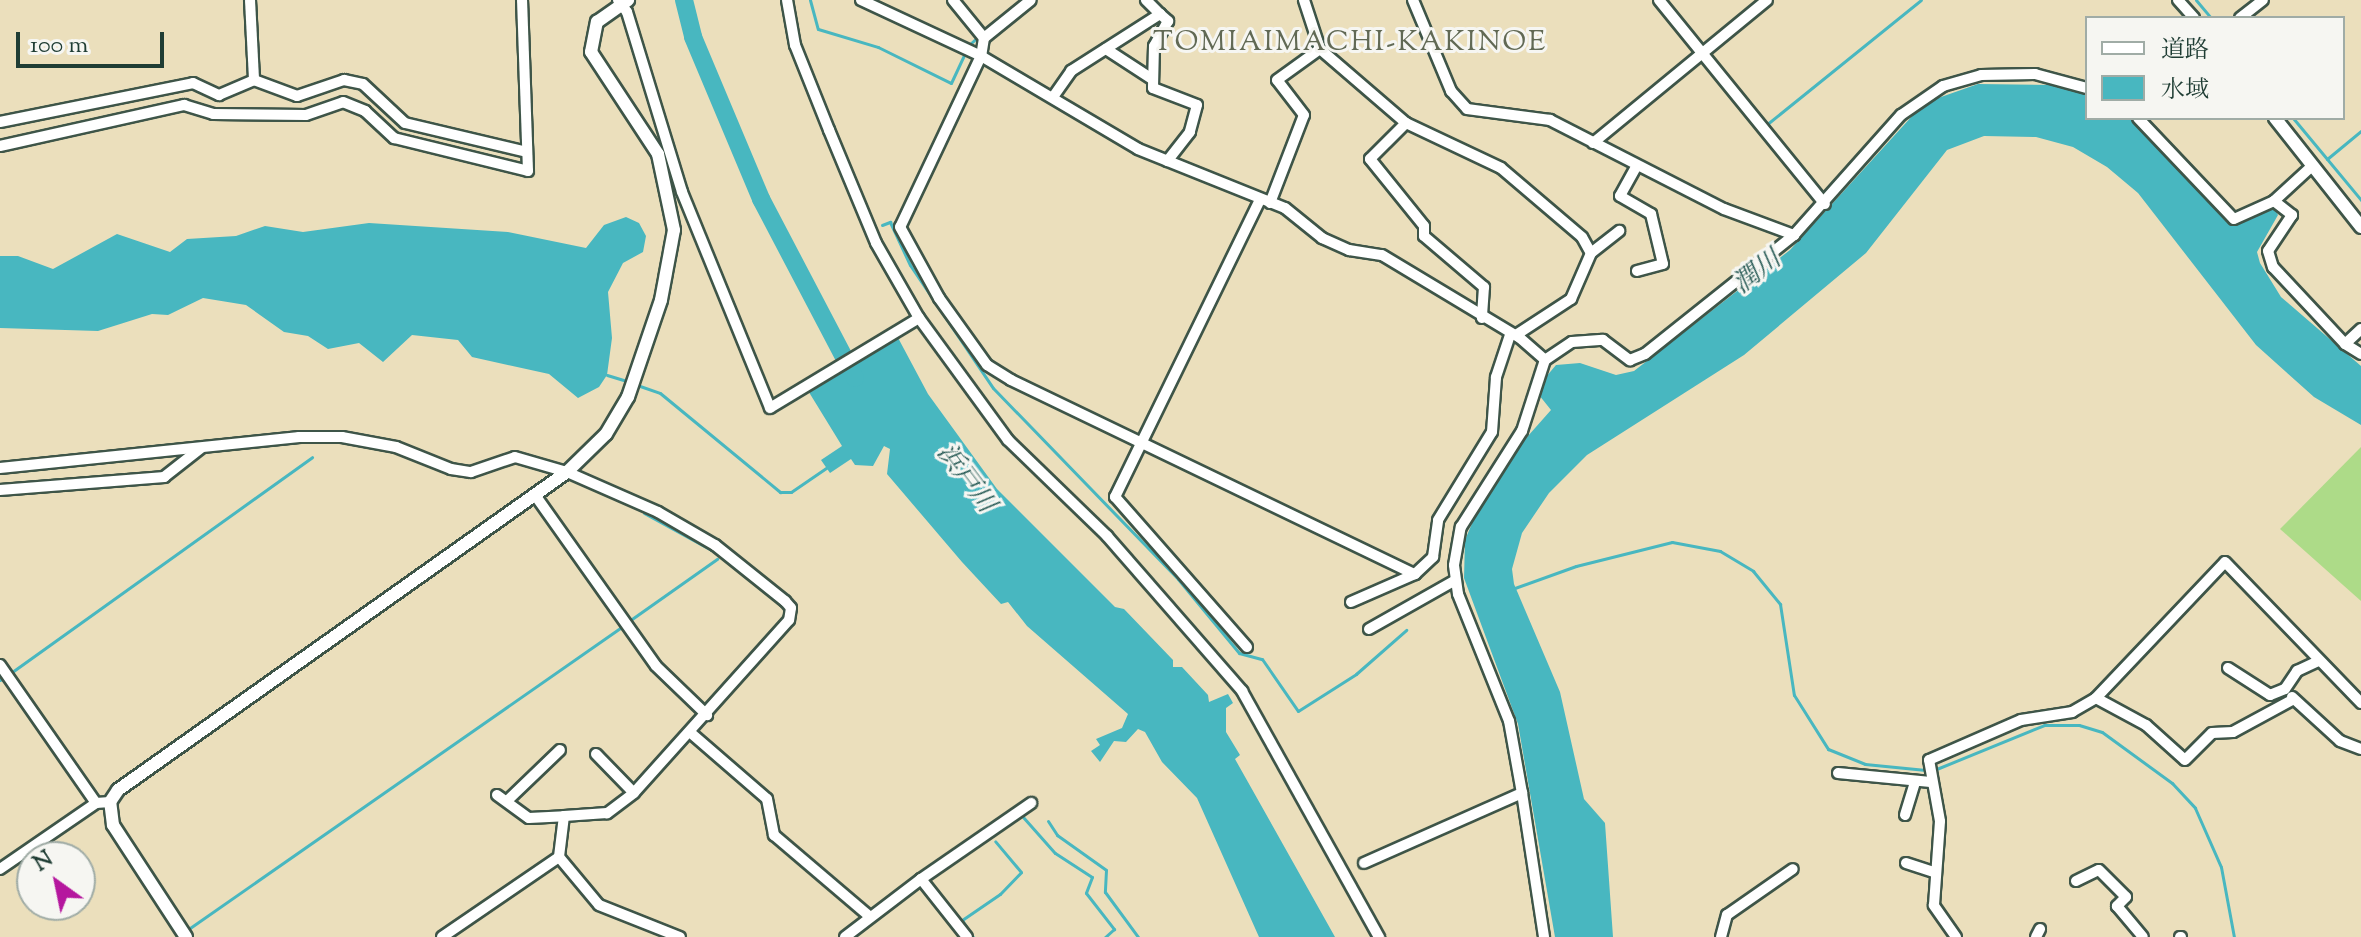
<!DOCTYPE html>
<meta charset="utf-8">
<style>
body{margin:0}
#map{position:relative;width:2361px;height:937px;overflow:hidden;background:#ebdfbc;font-family:"Sorts Mill Goudy","Noto Serif JP",serif}
div>[style]{position:absolute}
[style*='--x']{left:calc(var(--x)*1px);top:calc(var(--y)*1px);width:calc(var(--w)*1px);rotate:calc(var(--a)*1deg)}
.green>*{inset:0;background:#addb88}
.water>*{inset:0;background:#48b7c0}
.stream>*{height:3px;margin:-1.5px;padding:0 1.5px;transform-origin:1.5px;border-radius:1.5px;background:#48b7c0}
.river>*{height:18px;margin:-9px;padding:0 9px;transform-origin:9px;border-radius:9px;background:#48b7c0}
.roads{filter:drop-shadow(2px 0 #3e5548) drop-shadow(-2px 0 #3e5548) drop-shadow(0 2px #3e5548) drop-shadow(0 -2px #3e5548)}
.minor>*{height:10px;margin:-5px;padding:0 5px;transform-origin:5px;border-radius:5px;background:#fff}
.tertiary>*{height:12px;margin:-6px;padding:0 6px;transform-origin:6px;border-radius:6px;background:#fff}
span{translate:-50% -50%;white-space:nowrap;text-align:center;line-height:1.15;-webkit-text-stroke:6px #f6f6f2;paint-order:stroke}
.water-label{font-size:26px;color:#295c57;font-style:italic}
.quarter-label{font-size:28px;color:#616954;letter-spacing:2px}
.legend{position:absolute;left:2085px;top:16px;width:260px;height:104px;box-sizing:border-box;background:#f6f6f2;border:2px solid #a0aca6;margin:0;padding:10px 14px;list-style:none;font-size:24px;color:#1f3d34}
.legend li{display:flex;align-items:center;gap:16px;height:40px}
.legend b{width:40px;border:2px solid #a0aca6}
.north{position:absolute;left:16px;top:841px;width:80px;height:80px;box-sizing:border-box;background:#f6f6f2;border:2px solid #a0aca6;border-radius:50%;rotate:327deg;font-size:22px;font-weight:700;line-height:32px;text-align:center;color:#1f3d34}
.north::after{content:'';display:block;margin:auto;width:28px;height:36px;background:#b5179e;clip-path:polygon(50% 0,100% 100%,50% 72%,0 100%)}
.scale{position:absolute;left:16px;top:32px;width:148px;height:36px;box-sizing:border-box;border:4px solid #1f3d34;border-top:0;padding-left:10px;font-size:24px;line-height:28px;white-space:nowrap;color:#1f3d34;-webkit-text-stroke:6px #f6f6f2;paint-order:stroke}
</style>
<div id="map">
<div class="green">
<div style="clip-path:polygon(2361px 447px,2361px 601px,2280px 529px)"></div>
</div>
<div class="water">
<div style="clip-path:polygon(1978px 84px,2055px 85px,2087px 95px,2087px 118px,2130px 118px,2177px 162px,2225px 220px,2233px 223px,2273px 205px,2278px 215px,2257px 252px,2260px 263px,2281px 297px,2361px 366px,2361px 425px,2314px 397px,2256px 345px,2138px 193px,2107px 167px,2073px 147px,2036px 137px,1984px 136px,1947px 150px,1866px 253px,1744px 355px,1587px 455px,1549px 493px,1522px 533px,1512px 569px,1514px 584px,1560px 692px,1584px 799px,1605px 823px,1613px 937px,1555px 937px,1518px 724px,1464px 578px,1465px 540px,1476px 514px,1519px 446px,1551px 410px,1535px 390px,1556px 365px,1580px 363px,1616px 375px,1634px 371px,1790px 250px,1924px 103px)"></div>
<div style="clip-path:polygon(626px 217px,639px 223px,646px 236px,643px 252px,623px 263px,608px 292px,612px 338px,607px 375px,599px 387px,578px 398px,549px 374px,472px 357px,458px 340px,412px 335px,383px 362px,359px 343px,328px 349px,308px 336px,284px 332px,246px 305px,203px 298px,168px 315px,152px 314px,98px 331px,0 328px,0 256px,18px 256px,53px 269px,117px 234px,170px 252px,187px 239px,236px 236px,265px 226px,303px 232px,369px 223px,508px 232px,586px 248px,604px 225px)"></div>
<div style="clip-path:polygon(896px 334px,928px 394px,997px 489px,1115px 607px,1124px 609px,1173px 660px,1173px 667px,1182px 667px,1208px 695px,1209px 702px,1228px 694px,1233px 703px,1226px 708px,1226px 732px,1240px 755px,1235px 759px,1335px 937px,1259px 937px,1197px 798px,1162px 762px,1145px 732px,1138px 729px,1126px 742px,1114px 741px,1100px 762px,1091px 751px,1100px 745px,1096px 739px,1122px 728px,1128px 714px,1027px 626px,1008px 602px,1001px 604px,962px 562px,887px 474px,890px 449px,884px 446px,873px 466px,855px 465px,851px 459px,830px 473px,821px 460px,842px 446px,807px 389px)"></div>
</div>
<div class="stream">
<div style="--x:810;--y:0;--w:30;--a:75"></div>
<div style="--x:818;--y:29;--w:63;--a:16.7"></div>
<div style="--x:878;--y:47;--w:81;--a:26.3"></div>
<div style="--x:951;--y:83;--w:31;--a:-65"></div>
<div style="--x:2196;--y:0;--w:23;--a:50"></div>
<div style="--x:970;--y:44;--w:12;--a:-42"></div>
<div style="--x:2293;--y:118;--w:107;--a:50.3"></div>
<div style="--x:1766;--y:125;--w:199;--a:-38.9"></div>
<div style="--x:2327;--y:159;--w:44;--a:-39.5"></div>
<div style="--x:882;--y:225;--w:9;--a:-21"></div>
<div style="--x:890;--y:222;--w:47;--a:65.1"></div>
<div style="--x:910;--y:265;--w:148;--a:56"></div>
<div style="--x:993;--y:388;--w:266;--a:45.9"></div>
<div style="--x:1178;--y:579;--w:96;--a:50.5"></div>
<div style="--x:1239;--y:653;--w:24;--a:15"></div>
<div style="--x:1262;--y:659;--w:63;--a:55.3"></div>
<div style="--x:1298;--y:711;--w:69;--a:-32.5"></div>
<div style="--x:1356;--y:674;--w:67;--a:-41.3"></div>
<div style="--x:607;--y:375;--w:24;--a:17"></div>
<div style="--x:637;--y:385;--w:24;--a:19"></div>
<div style="--x:660;--y:393;--w:156;--a:39.5"></div>
<div style="--x:780;--y:492;--w:11;--a:0"></div>
<div style="--x:791;--y:492;--w:46;--a:-34.4"></div>
<div style="--x:644;--y:513;--w:83;--a:28.7"></div>
<div style="--x:717;--y:553;--w:83;--a:38.7"></div>
<div style="--x:1512;--y:589;--w:68;--a:-19.8"></div>
<div style="--x:1576;--y:566;--w:99;--a:-14"></div>
<div style="--x:1672;--y:542;--w:49;--a:10.6"></div>
<div style="--x:1720;--y:551;--w:39;--a:31"></div>
<div style="--x:1753;--y:571;--w:43;--a:50.7"></div>
<div style="--x:1780;--y:604;--w:92;--a:81.3"></div>
<div style="--x:1794;--y:695;--w:64;--a:57.8"></div>
<div style="--x:1828;--y:749;--w:40;--a:22"></div>
<div style="--x:1865;--y:764;--w:61;--a:5.6"></div>
<div style="--x:629;--y:621;--w:108;--a:-35.2"></div>
<div style="--x:12;--y:672;--w:369;--a:-35.6"></div>
<div style="--x:0;--y:680;--w:2;--a:-27"></div>
<div style="--x:1934;--y:770;--w:119;--a:-22.2"></div>
<div style="--x:2044;--y:725;--w:35;--a:0"></div>
<div style="--x:2079;--y:725;--w:24;--a:17"></div>
<div style="--x:2102;--y:732;--w:87;--a:36.1"></div>
<div style="--x:2172;--y:783;--w:34;--a:47"></div>
<div style="--x:2195;--y:808;--w:64;--a:66.2"></div>
<div style="--x:2221;--y:867;--w:71;--a:79.5"></div>
<div style="--x:1023;--y:817;--w:48;--a:48.4"></div>
<div style="--x:1055;--y:853;--w:44;--a:33"></div>
<div style="--x:1092;--y:877;--w:17;--a:111"></div>
<div style="--x:1086;--y:893;--w:46;--a:52.1"></div>
<div style="--x:1114;--y:929;--w:12;--a:138"></div>
<div style="--x:1048;--y:821;--w:17;--a:57"></div>
<div style="--x:1057;--y:835;--w:60;--a:35.5"></div>
<div style="--x:1106;--y:870;--w:22;--a:93"></div>
<div style="--x:1105;--y:892;--w:56;--a:53.7"></div>
<div style="--x:187;--y:930;--w:528;--a:-34.89"></div>
<div style="--x:973;--y:937;--w:20;--a:-123"></div>
<div style="--x:962;--y:920;--w:46;--a:-34.4"></div>
<div style="--x:1000;--y:894;--w:30;--a:-46"></div>
<div style="--x:1021;--y:872;--w:40;--a:-130"></div>
</div>
<div class="river">
<div style="--x:684;--y:0;--w:38;--a:76"></div>
<div style="--x:693;--y:37;--w:176;--a:67.2"></div>
<div style="--x:761;--y:199;--w:202;--a:62.3"></div>
</div>
<div class="roads">
<div class="minor">
<div style="--x:250;--y:0;--w:80;--a:87.1"></div>
<div style="--x:618;--y:0;--w:15;--a:53"></div>
<div style="--x:627;--y:12;--w:188;--a:73"></div>
<div style="--x:682;--y:192;--w:233;--a:67.8"></div>
<div style="--x:770;--y:408;--w:174;--a:-31.1"></div>
<div style="--x:787;--y:0;--w:46;--a:79.9"></div>
<div style="--x:795;--y:45;--w:92;--a:68.2"></div>
<div style="--x:829;--y:130;--w:122;--a:67.4"></div>
<div style="--x:876;--y:243;--w:86;--a:60.2"></div>
<div style="--x:919;--y:318;--w:151;--a:53.9"></div>
<div style="--x:1008;--y:440;--w:138;--a:44.1"></div>
<div style="--x:1107;--y:536;--w:206;--a:48.9"></div>
<div style="--x:1242;--y:691;--w:282;--a:60.9"></div>
<div style="--x:861;--y:0;--w:132;--a:25"></div>
<div style="--x:981;--y:56;--w:182;--a:30.6"></div>
<div style="--x:1138;--y:149;--w:158;--a:21.9"></div>
<div style="--x:1285;--y:208;--w:48;--a:39"></div>
<div style="--x:1322;--y:238;--w:30;--a:24"></div>
<div style="--x:1349;--y:250;--w:33;--a:9"></div>
<div style="--x:1382;--y:255;--w:161;--a:31"></div>
<div style="--x:1520;--y:338;--w:33;--a:41"></div>
<div style="--x:953;--y:0;--w:49;--a:50.8"></div>
<div style="--x:984;--y:38;--w:18;--a:99"></div>
<div style="--x:981;--y:56;--w:189;--a:115.3"></div>
<div style="--x:900;--y:227;--w:81;--a:61.2"></div>
<div style="--x:939;--y:298;--w:82;--a:54.4"></div>
<div style="--x:987;--y:365;--w:28;--a:32"></div>
<div style="--x:1011;--y:380;--w:448;--a:25.7"></div>
<div style="--x:1415;--y:574;--w:25;--a:-43"></div>
<div style="--x:1433;--y:557;--w:37;--a:-82"></div>
<div style="--x:1438;--y:520;--w:103;--a:-58.5"></div>
<div style="--x:1492;--y:432;--w:55;--a:-85.8"></div>
<div style="--x:1496;--y:377;--w:44;--a:-71.6"></div>
<div style="--x:1413;--y:0;--w:99;--a:67.3"></div>
<div style="--x:1451;--y:91;--w:24;--a:48"></div>
<div style="--x:1467;--y:109;--w:84;--a:7.5"></div>
<div style="--x:1550;--y:120;--w:195;--a:27.1"></div>
<div style="--x:1724;--y:209;--w:75;--a:20.4"></div>
<div style="--x:1659;--y:0;--w:263;--a:50.9"></div>
<div style="--x:2178;--y:0;--w:24;--a:48"></div>
<div style="--x:1160;--y:14;--w:11;--a:41"></div>
<div style="--x:1168;--y:21;--w:29;--a:119"></div>
<div style="--x:1154;--y:46;--w:42;--a:91.4"></div>
<div style="--x:1153;--y:88;--w:47;--a:21.1"></div>
<div style="--x:1197;--y:105;--w:28;--a:105"></div>
<div style="--x:1190;--y:132;--w:37;--a:128"></div>
<div style="--x:2240;--y:18;--w:29;--a:-38"></div>
<div style="--x:984;--y:38;--w:60;--a:-39"></div>
<div style="--x:1106;--y:49;--w:55;--a:33.1"></div>
<div style="--x:1320;--y:49;--w:113;--a:40.7"></div>
<div style="--x:1406;--y:123;--w:51;--a:135"></div>
<div style="--x:1370;--y:159;--w:86;--a:51.1"></div>
<div style="--x:1424;--y:226;--w:10;--a:90"></div>
<div style="--x:1424;--y:236;--w:79;--a:40.4"></div>
<div style="--x:1484;--y:287;--w:31;--a:94"></div>
<div style="--x:1053;--y:97;--w:32;--a:-55"></div>
<div style="--x:1071;--y:71;--w:106;--a:-32.6"></div>
<div style="--x:1160;--y:14;--w:20;--a:-135"></div>
<div style="--x:2138;--y:118;--w:139;--a:46.5"></div>
<div style="--x:2234;--y:219;--w:44;--a:-24.2"></div>
<div style="--x:2274;--y:201;--w:50;--a:-42.6"></div>
<div style="--x:0;--y:122;--w:197;--a:-11.4"></div>
<div style="--x:193;--y:83;--w:29;--a:25"></div>
<div style="--x:219;--y:95;--w:38;--a:-23"></div>
<div style="--x:254;--y:80;--w:46;--a:20.4"></div>
<div style="--x:297;--y:96;--w:50;--a:-18.8"></div>
<div style="--x:344;--y:80;--w:19;--a:12"></div>
<div style="--x:363;--y:84;--w:57;--a:42.9"></div>
<div style="--x:405;--y:123;--w:125;--a:13.4"></div>
<div style="--x:1406;--y:123;--w:105;--a:25.3"></div>
<div style="--x:1501;--y:168;--w:106;--a:40.4"></div>
<div style="--x:1582;--y:237;--w:18;--a:61"></div>
<div style="--x:1593;--y:143;--w:225;--a:-39.4"></div>
<div style="--x:0;--y:146;--w:189;--a:-12.6"></div>
<div style="--x:184;--y:105;--w:30;--a:17"></div>
<div style="--x:213;--y:114;--w:93;--a:0.6"></div>
<div style="--x:306;--y:115;--w:39;--a:-19"></div>
<div style="--x:343;--y:102;--w:24;--a:22"></div>
<div style="--x:365;--y:111;--w:40;--a:43"></div>
<div style="--x:394;--y:138;--w:138;--a:13.8"></div>
<div style="--x:528;--y:171;--w:171;--a:-92"></div>
<div style="--x:1636;--y:167;--w:33;--a:119"></div>
<div style="--x:1620;--y:196;--w:36;--a:30"></div>
<div style="--x:1651;--y:214;--w:51;--a:76.5"></div>
<div style="--x:1663;--y:264;--w:27;--a:165"></div>
<div style="--x:2274;--y:201;--w:23;--a:38"></div>
<div style="--x:2292;--y:215;--w:43;--a:123.7"></div>
<div style="--x:2268;--y:251;--w:17;--a:73"></div>
<div style="--x:2273;--y:267;--w:105;--a:46.9"></div>
<div style="--x:2345;--y:344;--w:22;--a:-43"></div>
<div style="--x:1270;--y:203;--w:94;--a:-68.9"></div>
<div style="--x:1304;--y:115;--w:44;--a:-127.6"></div>
<div style="--x:1277;--y:80;--w:53;--a:-35.8"></div>
<div style="--x:1320;--y:49;--w:52;--a:-108.1"></div>
<div style="--x:1516;--y:335;--w:66;--a:-33.2"></div>
<div style="--x:1571;--y:299;--w:50;--a:-66.5"></div>
<div style="--x:1591;--y:253;--w:36;--a:-38"></div>
<div style="--x:2345;--y:344;--w:19;--a:32"></div>
<div style="--x:1545;--y:360;--w:32;--a:-34"></div>
<div style="--x:1572;--y:342;--w:31;--a:-4"></div>
<div style="--x:1603;--y:340;--w:34;--a:37"></div>
<div style="--x:1630;--y:360;--w:16;--a:-22"></div>
<div style="--x:1645;--y:354;--w:191;--a:-38.6"></div>
<div style="--x:1794;--y:235;--w:161;--a:-48.3"></div>
<div style="--x:1901;--y:115;--w:51;--a:-34.6"></div>
<div style="--x:1943;--y:86;--w:40;--a:-16"></div>
<div style="--x:1981;--y:75;--w:54;--a:-1.1"></div>
<div style="--x:2035;--y:74;--w:54;--a:15.1"></div>
<div style="--x:0;--y:468;--w:301;--a:-5.9"></div>
<div style="--x:299;--y:437;--w:43;--a:0"></div>
<div style="--x:342;--y:437;--w:55;--a:10.5"></div>
<div style="--x:396;--y:447;--w:59;--a:21.8"></div>
<div style="--x:451;--y:469;--w:20;--a:9"></div>
<div style="--x:471;--y:472;--w:46;--a:-18.8"></div>
<div style="--x:515;--y:457;--w:54;--a:16.1"></div>
<div style="--x:567;--y:472;--w:99;--a:23.7"></div>
<div style="--x:658;--y:512;--w:66;--a:30.1"></div>
<div style="--x:715;--y:545;--w:90;--a:38.7"></div>
<div style="--x:785;--y:601;--w:9;--a:49"></div>
<div style="--x:791;--y:608;--w:12;--a:99"></div>
<div style="--x:789;--y:620;--w:232;--a:131.9"></div>
<div style="--x:634;--y:793;--w:34;--a:143"></div>
<div style="--x:607;--y:813;--w:43;--a:176"></div>
<div style="--x:564;--y:816;--w:41;--a:97"></div>
<div style="--x:559;--y:857;--w:62;--a:50.2"></div>
<div style="--x:599;--y:905;--w:87;--a:21.6"></div>
<div style="--x:0;--y:490;--w:165;--a:-4.5"></div>
<div style="--x:164;--y:477;--w:47;--a:-38.1"></div>
<div style="--x:535;--y:495;--w:209;--a:54.7"></div>
<div style="--x:656;--y:666;--w:71;--a:43.9"></div>
<div style="--x:1351;--y:602;--w:70;--a:-23.6"></div>
<div style="--x:1369;--y:629;--w:98;--a:-29.5"></div>
<div style="--x:1247;--y:647;--w:200;--a:-131.3"></div>
<div style="--x:1115;--y:497;--w:331;--a:-64"></div>
<div style="--x:0;--y:665;--w:168;--a:55.2"></div>
<div style="--x:2228;--y:668;--w:50;--a:32.7"></div>
<div style="--x:2270;--y:695;--w:16;--a:-22"></div>
<div style="--x:2285;--y:689;--w:22;--a:-56"></div>
<div style="--x:2297;--y:671;--w:23;--a:-25"></div>
<div style="--x:2292;--y:697;--w:65;--a:42.5"></div>
<div style="--x:2340;--y:741;--w:22;--a:21"></div>
<div style="--x:2096;--y:698;--w:57;--a:28.4"></div>
<div style="--x:2146;--y:725;--w:52;--a:41.9"></div>
<div style="--x:2185;--y:760;--w:38;--a:-45"></div>
<div style="--x:2212;--y:733;--w:21;--a:-3"></div>
<div style="--x:2233;--y:732;--w:69;--a:-28.4"></div>
<div style="--x:692;--y:734;--w:99;--a:40.9"></div>
<div style="--x:767;--y:799;--w:37;--a:79"></div>
<div style="--x:774;--y:835;--w:123;--a:40.4"></div>
<div style="--x:596;--y:754;--w:54;--a:45.7"></div>
<div style="--x:1838;--y:773;--w:93;--a:5.5"></div>
<div style="--x:1522;--y:793;--w:146;--a:81.3"></div>
<div style="--x:497;--y:795;--w:39;--a:36"></div>
<div style="--x:529;--y:818;--w:35;--a:-3"></div>
<div style="--x:508;--y:800;--w:72;--a:-43.9"></div>
<div style="--x:1905;--y:815;--w:34;--a:-73"></div>
<div style="--x:1364;--y:863;--w:173;--a:-23.9"></div>
<div style="--x:1522;--y:793;--w:73;--a:-100.2"></div>
<div style="--x:1509;--y:721;--w:137;--a:-111.9"></div>
<div style="--x:1458;--y:594;--w:29;--a:-98"></div>
<div style="--x:1454;--y:565;--w:39;--a:-80"></div>
<div style="--x:1461;--y:527;--w:114;--a:-57.6"></div>
<div style="--x:1522;--y:431;--w:75;--a:-72.1"></div>
<div style="--x:1906;--y:863;--w:29;--a:18"></div>
<div style="--x:0;--y:869;--w:116;--a:-34.5"></div>
<div style="--x:96;--y:803;--w:14;--a:-4"></div>
<div style="--x:921;--y:879;--w:134;--a:-34.6"></div>
<div style="--x:2076;--y:881;--w:25;--a:-26"></div>
<div style="--x:2099;--y:870;--w:38;--a:45"></div>
<div style="--x:2126;--y:897;--w:13;--a:135"></div>
<div style="--x:2117;--y:906;--w:40;--a:50"></div>
<div style="--x:442;--y:937;--w:142;--a:-34.4"></div>
<div style="--x:845;--y:937;--w:96;--a:-37.3"></div>
<div style="--x:921;--y:879;--w:74;--a:51.6"></div>
<div style="--x:1721;--y:937;--w:23;--a:-75"></div>
<div style="--x:1727;--y:915;--w:80;--a:-34.9"></div>
<div style="--x:1956;--y:937;--w:39;--a:-125"></div>
<div style="--x:1934;--y:905;--w:84;--a:-85.9"></div>
<div style="--x:1940;--y:821;--w:62;--a:-100.2"></div>
<div style="--x:1929;--y:760;--w:100;--a:-23.5"></div>
<div style="--x:2021;--y:720;--w:52;--a:-8.9"></div>
<div style="--x:2072;--y:712;--w:28;--a:-30"></div>
<div style="--x:2096;--y:698;--w:187;--a:-46.5"></div>
<div style="--x:2225;--y:562;--w:196;--a:46"></div>
<div style="--x:2036;--y:937;--w:9;--a:-63"></div>
<div style="--x:2180;--y:937;--w:1;--a:0"></div>
</div>
<div class="tertiary">
<div style="--x:2275;--y:118;--w:139;--a:51.7"></div>
<div style="--x:186;--y:937;--w:134;--a:-123.1"></div>
<div style="--x:113;--y:825;--w:23;--a:-97"></div>
<div style="--x:110;--y:802;--w:14;--a:-56"></div>
<div style="--x:118;--y:790;--w:550;--a:-35.31"></div>
<div style="--x:567;--y:472;--w:54;--a:-44.3"></div>
<div style="--x:606;--y:434;--w:43;--a:-59.3"></div>
<div style="--x:628;--y:397;--w:102;--a:-71.2"></div>
<div style="--x:661;--y:300;--w:71;--a:-79.5"></div>
<div style="--x:674;--y:230;--w:78;--a:-101.9"></div>
<div style="--x:658;--y:154;--w:122;--a:-123.3"></div>
<div style="--x:591;--y:52;--w:31;--a:-79"></div>
<div style="--x:597;--y:22;--w:38;--a:-35"></div>
</div>
</div>
<div class="water-label">
<span style="left:1758px;top:273px;rotate:-38deg">潤川</span>
<span style="left:965px;top:479px;rotate:53deg">浜戸川</span>
</div>
<div class="quarter-label">
<span style="left:1350px;top:43px">TOMIAIMACHI-KAKINOE</span>
</div>
<ul class="legend">
<li><b style="height:10px;background:#fff"></b>道路</li>
<li><b style="height:22px;background:#48b7c0"></b>水域</li>
</ul>
<div class="north">N</div>
<div class="scale">100 m</div>
</div>
